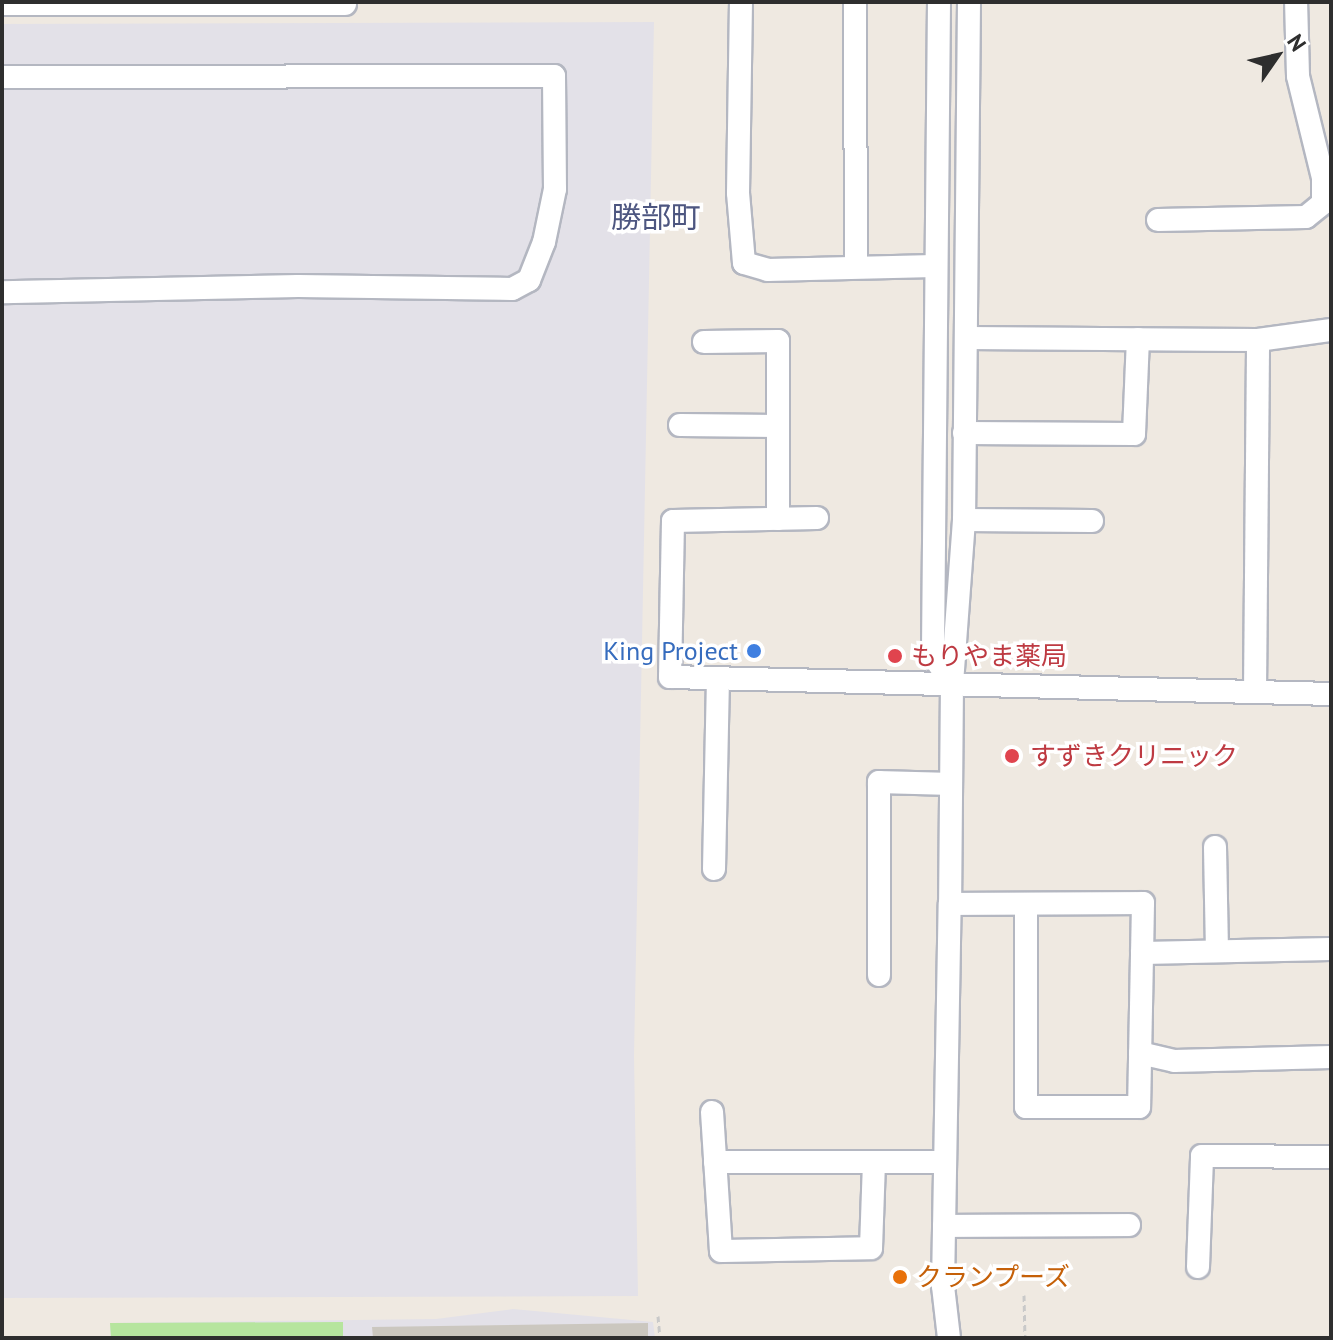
<!DOCTYPE html>
<meta charset="utf-8">
<style>
body{margin:0}
#map{position:relative;width:1333px;height:1340px;overflow:hidden;background:#efe9e1;font-family:"PT Sans","Noto Sans JP",sans-serif}
div>[style]{position:absolute}
[style*='--x']{left:calc(var(--x)*1px);top:calc(var(--y)*1px);width:calc(var(--w)*1px);rotate:calc(var(--a)*1deg)}
.industrial>*{inset:0;background:#e3e1e8}
.green>*{inset:0;background:#b6e59e}
.building>*{inset:0;background:#cbc7bf}
.path>*{height:3px;margin-top:-1.5px;transform-origin:0;background:repeating-linear-gradient(90deg,#c9c9c9 0 6px,transparent 0 10px)}
.roads{filter:drop-shadow(2px 0 #b4b7c1) drop-shadow(-2px 0 #b4b7c1) drop-shadow(0 2px #b4b7c1) drop-shadow(0 -2px #b4b7c1)}
.minor>*{height:22px;margin:-11px;padding:0 11px;transform-origin:11px;border-radius:11px;background:#fff}
.dots>*{width:22px;height:22px;translate:-50% -50%;box-sizing:border-box;border:4px solid #fff;border-radius:50%}
span{translate:-50% -50%;white-space:nowrap;text-align:center;line-height:1.15;-webkit-text-stroke:7px #fff;paint-order:stroke}
.shop-label{font-size:26px;color:#366cbe}
.right{translate:-100% -50%;text-align:right}
.health-label{font-size:26px;color:#be3a42}
.left{translate:0 -50%;text-align:left}
.food-label{font-size:26px;color:#c56008}
.quarter-label{font-size:30px;color:#4d5680}
.frame{position:absolute;inset:0;border:4px solid #2e2e2e;pointer-events:none}
.north{position:absolute;left:1237px;top:16px;width:80px;height:80px;-webkit-text-stroke:6px #fff;paint-order:stroke;rotate:56deg;font-size:22px;font-weight:700;line-height:32px;text-align:center;color:#2e2e2e}
.north::after{content:'';display:block;margin:auto;width:28px;height:36px;background:#2e2e2e;clip-path:polygon(50% 0,100% 100%,50% 72%,0 100%)}
</style>
<div id="map">
<div class="industrial">
<div style="clip-path:polygon(654px 22px,634px 1056px,638px 1296px,2px 1298px,2px 24px)"></div>
<div style="clip-path:polygon(513px 1309px,653px 1322px,655px 1338px,111px 1338px,110px 1323px,436px 1319px)"></div>
</div>
<div class="green">
<div style="clip-path:polygon(343px 1322px,343px 1338px,111px 1338px,110px 1323px)"></div>
</div>
<div class="building">
<div style="clip-path:polygon(648px 1323px,648px 1338px,373px 1338px,372px 1327px)"></div>
</div>
<div class="path">
<div style="--x:1024;--y:1295;--w:43;--a:88.7"></div>
<div style="--x:658;--y:1316;--w:22;--a:85"></div>
</div>
<div class="roads">
<div class="minor">
<div style="--x:741;--y:2;--w:191;--a:90.9"></div>
<div style="--x:738;--y:193;--w:70;--a:85.1"></div>
<div style="--x:744;--y:263;--w:25;--a:16"></div>
<div style="--x:768;--y:270;--w:166;--a:-1.4"></div>
<div style="--x:855;--y:2;--w:265;--a:89.8"></div>
<div style="--x:939;--y:2;--w:654;--a:90.53"></div>
<div style="--x:933;--y:656;--w:33;--a:55"></div>
<div style="--x:969;--y:2;--w:518;--a:90.55"></div>
<div style="--x:964;--y:520;--w:163;--a:94.2"></div>
<div style="--x:952;--y:683;--w:221;--a:90.5"></div>
<div style="--x:950;--y:904;--w:193;--a:-0.3"></div>
<div style="--x:1143;--y:903;--w:204;--a:91.1"></div>
<div style="--x:1139;--y:1107;--w:113;--a:180"></div>
<div style="--x:1026;--y:1107;--w:202;--a:-90"></div>
<div style="--x:2;--y:4;--w:343;--a:0"></div>
<div style="--x:2;--y:77;--w:552;--a:-0.1"></div>
<div style="--x:554;--y:76;--w:113;--a:89.5"></div>
<div style="--x:555;--y:189;--w:54;--a:101.7"></div>
<div style="--x:544;--y:242;--w:41;--a:111.5"></div>
<div style="--x:529;--y:280;--w:19;--a:152"></div>
<div style="--x:512;--y:289;--w:214;--a:-179.2"></div>
<div style="--x:298;--y:286;--w:296;--a:178.8"></div>
<div style="--x:1158;--y:220;--w:148;--a:-1.2"></div>
<div style="--x:1306;--y:217;--w:22;--a:-39"></div>
<div style="--x:1323;--y:203;--w:25;--a:-90"></div>
<div style="--x:1323;--y:178;--w:105;--a:-103.8"></div>
<div style="--x:1298;--y:76;--w:74;--a:-91.5"></div>
<div style="--x:967;--y:338;--w:291;--a:0.4"></div>
<div style="--x:1258;--y:340;--w:74;--a:-7.8"></div>
<div style="--x:704;--y:342;--w:74;--a:-0.8"></div>
<div style="--x:778;--y:341;--w:178;--a:90"></div>
<div style="--x:680;--y:425;--w:98;--a:0.6"></div>
<div style="--x:964;--y:433;--w:170;--a:0.3"></div>
<div style="--x:1134;--y:434;--w:95;--a:-87.6"></div>
<div style="--x:817;--y:518;--w:144;--a:178.8"></div>
<div style="--x:673;--y:521;--w:156;--a:91.1"></div>
<div style="--x:670;--y:677;--w:661;--a:1.47"></div>
<div style="--x:964;--y:520;--w:128;--a:0.4"></div>
<div style="--x:1255;--y:692;--w:352;--a:-89.5"></div>
<div style="--x:1215;--y:847;--w:104;--a:88.9"></div>
<div style="--x:714;--y:869;--w:191;--a:-88.8"></div>
<div style="--x:1142;--y:953;--w:189;--a:-1.2"></div>
<div style="--x:879;--y:975;--w:193;--a:-90"></div>
<div style="--x:879;--y:782;--w:72;--a:1.6"></div>
<div style="--x:1140;--y:1053;--w:35;--a:13"></div>
<div style="--x:1174;--y:1061;--w:157;--a:-1.5"></div>
<div style="--x:712;--y:1112;--w:139;--a:86.3"></div>
<div style="--x:721;--y:1251;--w:150;--a:-1.1"></div>
<div style="--x:871;--y:1248;--w:86;--a:-88"></div>
<div style="--x:715;--y:1162;--w:230;--a:0"></div>
<div style="--x:944;--y:1226;--w:185;--a:-0.3"></div>
<div style="--x:1198;--y:1267;--w:111;--a:-87.9"></div>
<div style="--x:1202;--y:1156;--w:129;--a:0.4"></div>
<div style="--x:949;--y:1338;--w:52;--a:-96.6"></div>
<div style="--x:943;--y:1286;--w:382;--a:-89"></div>
</div>
</div>
<div class="dots">
<div style="left:754px;top:651px;background:#3f7fe0"></div>
<div style="left:895px;top:656px;background:#e0444e"></div>
<div style="left:1012px;top:756px;background:#e0444e"></div>
<div style="left:900px;top:1277px;background:#e8710a"></div>
</div>
<div class="shop-label">
<span class="right" style="left:738px;top:651px">King Project</span>
</div>
<div class="health-label">
<span class="left" style="left:911px;top:656px">もりやま薬局</span>
<span class="left" style="left:1030px;top:756px">すずきクリニック</span>
</div>
<div class="food-label">
<span class="left" style="left:916px;top:1277px">クランプーズ</span>
</div>
<div class="quarter-label">
<span style="left:656px;top:217px">勝部町</span>
</div>
<div class="frame"></div>
<div class="north">N</div>
</div>
